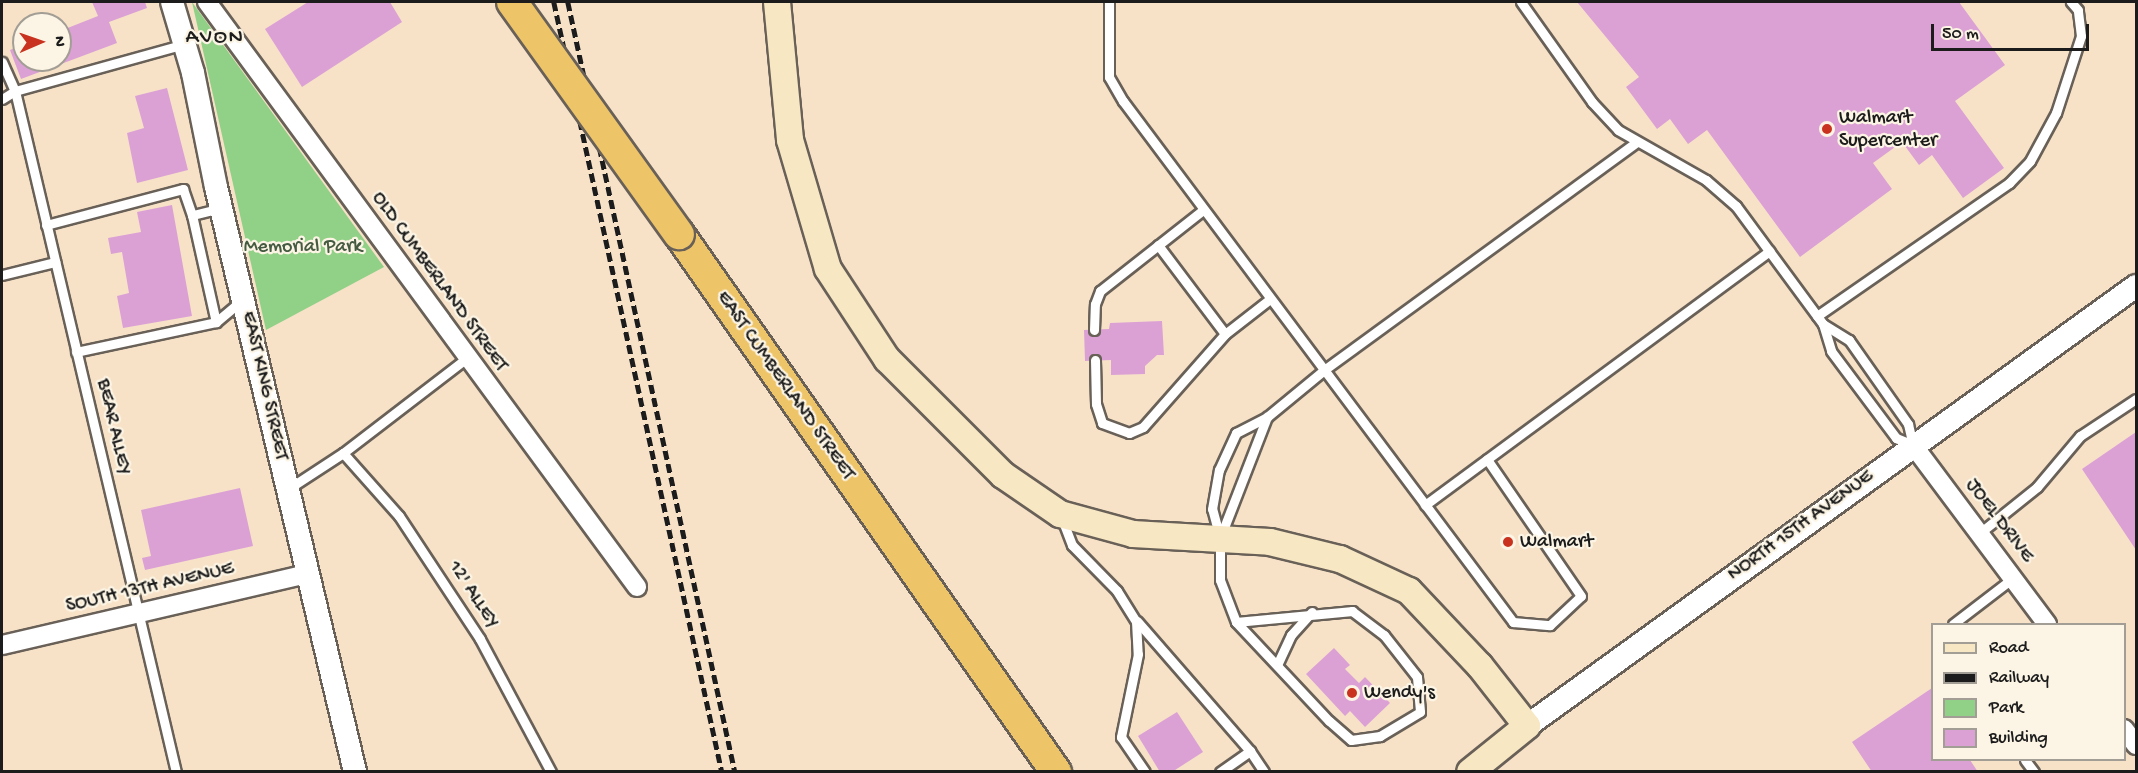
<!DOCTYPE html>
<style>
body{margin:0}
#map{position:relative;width:2138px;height:773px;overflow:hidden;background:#f7e2c8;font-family:"Gochi Hand",sans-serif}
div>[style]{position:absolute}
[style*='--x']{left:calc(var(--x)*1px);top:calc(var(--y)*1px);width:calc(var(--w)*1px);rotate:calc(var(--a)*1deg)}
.green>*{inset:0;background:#91d087}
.building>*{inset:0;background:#dba1d5}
.roads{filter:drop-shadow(2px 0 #696158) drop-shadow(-2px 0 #696158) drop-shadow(0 2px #696158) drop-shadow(0 -2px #696158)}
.service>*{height:9px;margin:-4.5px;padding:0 4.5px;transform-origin:4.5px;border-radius:4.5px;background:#fff}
.minor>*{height:18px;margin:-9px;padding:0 9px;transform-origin:9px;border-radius:9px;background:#fff}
.tertiary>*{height:22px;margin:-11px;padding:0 11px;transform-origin:11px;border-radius:11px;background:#fff}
.secondary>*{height:26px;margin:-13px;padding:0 13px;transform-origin:13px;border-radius:13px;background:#f8e7c3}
.trunk>*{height:30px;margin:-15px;padding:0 15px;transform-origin:15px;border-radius:15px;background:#eec469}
.rail>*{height:4.5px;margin-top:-2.25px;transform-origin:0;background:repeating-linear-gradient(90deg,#1c1c1c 0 9px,transparent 0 13.5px)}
.bridges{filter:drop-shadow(2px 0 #696158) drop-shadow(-2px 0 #696158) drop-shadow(0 2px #696158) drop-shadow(0 -2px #696158)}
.trunk-bridge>*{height:30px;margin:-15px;padding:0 15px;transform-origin:15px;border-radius:15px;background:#eec469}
.dots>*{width:16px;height:16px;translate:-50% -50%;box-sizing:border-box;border:3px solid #fcf5e5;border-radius:50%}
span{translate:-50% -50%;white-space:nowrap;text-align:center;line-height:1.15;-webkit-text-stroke:4.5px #fcf5e5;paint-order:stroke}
.poi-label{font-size:20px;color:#1c1c1c}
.left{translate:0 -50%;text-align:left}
.park-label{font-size:20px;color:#455b41}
.street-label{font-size:20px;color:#1c1c1c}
.quarter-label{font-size:22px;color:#1c1c1c;letter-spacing:1.5px}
.frame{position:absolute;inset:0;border:3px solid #1c1c1c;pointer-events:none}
.legend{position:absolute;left:1931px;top:623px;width:195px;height:138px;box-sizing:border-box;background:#fcf5e5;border:2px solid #a29e95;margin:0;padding:8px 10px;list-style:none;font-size:18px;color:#1c1c1c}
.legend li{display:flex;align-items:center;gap:12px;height:30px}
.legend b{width:30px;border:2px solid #a29e95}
.north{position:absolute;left:12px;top:12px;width:60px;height:60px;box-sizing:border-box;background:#fcf5e5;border:2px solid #a29e95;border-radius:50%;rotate:88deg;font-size:16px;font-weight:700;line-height:24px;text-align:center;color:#1c1c1c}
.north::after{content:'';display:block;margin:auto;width:21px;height:27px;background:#c8321e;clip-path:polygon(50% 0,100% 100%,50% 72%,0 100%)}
.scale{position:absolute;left:1931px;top:24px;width:158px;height:27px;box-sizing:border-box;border:3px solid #1c1c1c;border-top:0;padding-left:8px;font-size:18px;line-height:21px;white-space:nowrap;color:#1c1c1c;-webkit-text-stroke:4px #fcf5e5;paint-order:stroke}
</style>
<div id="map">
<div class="green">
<div style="clip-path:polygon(192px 2px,384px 267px,266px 330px)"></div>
</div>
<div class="building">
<div style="clip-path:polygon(92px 2px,145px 2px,147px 8px,109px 22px,117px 43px,21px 79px,10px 50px,24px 44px,24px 60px,60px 60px,60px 31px,98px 16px)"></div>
<div style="clip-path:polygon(308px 2px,390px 2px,402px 22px,302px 87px,265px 29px)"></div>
<div style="clip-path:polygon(1577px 2px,1959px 2px,2005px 65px,1955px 101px,2004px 168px,1963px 198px,1932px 155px,1919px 165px,1902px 142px,1873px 163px,1892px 189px,1800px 257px,1707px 130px,1688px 144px,1670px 119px,1657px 129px,1626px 87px,1639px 77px)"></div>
<div style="clip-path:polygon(167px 88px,188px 170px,137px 183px,127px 133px,144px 128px,135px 96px)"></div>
<div style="clip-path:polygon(172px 205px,192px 316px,123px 328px,117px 296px,129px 293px,122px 252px,111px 254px,108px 238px,141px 232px,137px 212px)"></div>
<div style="clip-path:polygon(1162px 321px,1164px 355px,1157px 355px,1145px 366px,1145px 374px,1111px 375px,1111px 360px,1085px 361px,1084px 330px,1109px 329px,1110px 323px)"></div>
<div style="clip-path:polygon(2136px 432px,2136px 550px,2082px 469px)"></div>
<div style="clip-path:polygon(240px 488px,253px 546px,145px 570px,142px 558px,151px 556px,141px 510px)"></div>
<div style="clip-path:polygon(1334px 648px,1350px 665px,1345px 669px,1359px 683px,1365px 677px,1390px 703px,1365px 727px,1350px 711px,1345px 716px,1306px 674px)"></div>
<div style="clip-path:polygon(1932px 688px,1932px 760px,1970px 760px,1978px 772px,1872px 772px,1852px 742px)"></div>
<div style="clip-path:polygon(1177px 712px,1203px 752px,1172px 772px,1160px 772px,1138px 736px)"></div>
</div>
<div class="roads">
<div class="service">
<div style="--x:1109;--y:2;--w:75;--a:90"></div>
<div style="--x:1109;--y:77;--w:28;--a:60"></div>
<div style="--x:1123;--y:101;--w:651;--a:53.18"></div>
<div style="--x:1513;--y:622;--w:37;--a:5"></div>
<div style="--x:1550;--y:625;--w:42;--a:-43.1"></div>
<div style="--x:1581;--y:596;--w:166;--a:-124.5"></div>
<div style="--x:1521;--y:2;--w:123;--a:54.6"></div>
<div style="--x:1592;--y:102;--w:38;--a:47"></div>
<div style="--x:1618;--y:130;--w:101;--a:29.6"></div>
<div style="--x:1706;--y:180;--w:40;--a:41"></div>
<div style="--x:1736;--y:206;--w:147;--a:53.6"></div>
<div style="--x:1823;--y:324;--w:31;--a:32"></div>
<div style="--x:1849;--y:340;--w:103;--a:54.9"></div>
<div style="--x:1908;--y:424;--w:22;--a:77"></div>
<div style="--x:2;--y:62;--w:32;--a:66"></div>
<div style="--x:15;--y:91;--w:700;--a:76.7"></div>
<div style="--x:2;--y:99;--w:15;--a:-32"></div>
<div style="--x:15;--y:91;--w:176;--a:-15.5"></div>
<div style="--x:221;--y:208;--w:30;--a:166"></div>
<div style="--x:192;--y:215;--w:110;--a:77.4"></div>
<div style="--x:216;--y:322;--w:33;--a:-40"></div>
<div style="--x:46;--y:225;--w:142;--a:-14.7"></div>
<div style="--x:183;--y:189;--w:28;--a:71"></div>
<div style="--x:1158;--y:245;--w:111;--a:53"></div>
<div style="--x:2;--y:275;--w:55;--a:-13.8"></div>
<div style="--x:1817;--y:316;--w:234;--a:-34.7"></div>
<div style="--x:2009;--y:183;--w:30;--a:-46"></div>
<div style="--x:2030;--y:161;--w:55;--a:-61.6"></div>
<div style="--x:2056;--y:113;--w:81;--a:-72"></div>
<div style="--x:2081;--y:36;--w:26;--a:-97"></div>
<div style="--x:2078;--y:10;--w:11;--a:-131"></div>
<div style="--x:1823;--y:324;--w:28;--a:73"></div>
<div style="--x:1831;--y:351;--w:109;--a:53.2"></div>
<div style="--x:1896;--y:438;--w:18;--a:22"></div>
<div style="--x:1094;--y:330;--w:26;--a:-88"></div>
<div style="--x:1095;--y:304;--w:14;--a:-69"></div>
<div style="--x:1100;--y:291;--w:131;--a:-38.2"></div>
<div style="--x:76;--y:352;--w:143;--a:-12.1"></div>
<div style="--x:1095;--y:360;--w:44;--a:88.7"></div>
<div style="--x:1096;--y:404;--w:20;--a:72"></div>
<div style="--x:1102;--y:423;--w:29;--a:20"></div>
<div style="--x:1129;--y:433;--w:15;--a:-23"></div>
<div style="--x:1143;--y:427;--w:124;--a:-48.6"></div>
<div style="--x:1225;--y:334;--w:57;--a:-37.9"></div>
<div style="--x:343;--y:453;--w:84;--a:48.4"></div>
<div style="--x:399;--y:516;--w:147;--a:56.6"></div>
<div style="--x:480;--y:639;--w:151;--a:61.9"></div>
<div style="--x:288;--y:489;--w:66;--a:-33.2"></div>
<div style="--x:343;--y:453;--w:156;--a:-37.5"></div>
<div style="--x:1425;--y:505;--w:428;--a:-36.4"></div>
<div style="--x:1062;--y:519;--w:28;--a:69"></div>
<div style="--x:1072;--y:545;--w:64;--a:45.6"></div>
<div style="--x:1117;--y:591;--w:36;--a:58"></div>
<div style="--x:1136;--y:621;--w:33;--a:87"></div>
<div style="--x:1138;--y:654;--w:85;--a:101.6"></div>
<div style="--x:1121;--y:737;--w:42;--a:55.6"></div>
<div style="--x:1981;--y:532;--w:72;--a:-38.8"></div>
<div style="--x:2037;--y:487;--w:67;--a:-49.9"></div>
<div style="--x:2080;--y:436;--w:67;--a:-33.5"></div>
<div style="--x:1220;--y:538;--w:130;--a:-68.8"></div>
<div style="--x:1137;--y:621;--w:172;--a:49"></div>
<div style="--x:1236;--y:622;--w:117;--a:-5.4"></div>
<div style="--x:1352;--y:611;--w:40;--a:37"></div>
<div style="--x:1384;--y:635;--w:53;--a:51.8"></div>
<div style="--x:1417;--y:677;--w:35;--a:85"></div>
<div style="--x:1420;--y:712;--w:47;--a:149"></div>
<div style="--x:1380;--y:736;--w:29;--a:172"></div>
<div style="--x:1351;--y:740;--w:29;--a:-139"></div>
<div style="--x:1329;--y:721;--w:136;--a:-133.2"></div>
<div style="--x:1236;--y:622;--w:45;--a:-110.9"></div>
<div style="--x:1220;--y:580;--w:42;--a:-90"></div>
<div style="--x:1220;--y:538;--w:30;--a:-105"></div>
<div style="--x:1212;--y:509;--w:40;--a:-80"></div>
<div style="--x:1219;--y:470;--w:41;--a:-65.3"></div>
<div style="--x:1236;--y:433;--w:35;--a:-27"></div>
<div style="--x:1267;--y:417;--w:74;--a:-39.5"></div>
<div style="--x:1324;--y:370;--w:385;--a:-36.1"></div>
<div style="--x:1953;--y:624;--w:76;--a:-37.5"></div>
<div style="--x:1277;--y:665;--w:33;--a:-65"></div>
<div style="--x:1291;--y:635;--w:31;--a:-48"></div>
<div style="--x:2025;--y:760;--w:15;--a:53"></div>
<div style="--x:1220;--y:772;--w:37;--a:-35"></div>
<div style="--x:1250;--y:751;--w:25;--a:56"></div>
</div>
<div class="minor">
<div style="--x:207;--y:2;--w:726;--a:53.68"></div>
<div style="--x:1913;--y:445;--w:224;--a:53.2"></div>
<div style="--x:2;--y:645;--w:314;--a:-13.1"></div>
<div style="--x:2124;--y:729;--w:20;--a:53"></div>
</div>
<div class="tertiary">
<div style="--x:172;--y:2;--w:74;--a:73.5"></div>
<div style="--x:193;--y:73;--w:116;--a:78.6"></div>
<div style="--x:216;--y:187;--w:601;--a:76.63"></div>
<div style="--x:1527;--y:726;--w:751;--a:-35.85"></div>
</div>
<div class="secondary">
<div style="--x:777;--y:2;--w:139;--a:84.6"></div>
<div style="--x:790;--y:140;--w:134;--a:73.6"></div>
<div style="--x:828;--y:269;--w:108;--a:56.8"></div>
<div style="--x:887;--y:359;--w:164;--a:45"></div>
<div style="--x:1003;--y:475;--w:69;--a:34.4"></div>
<div style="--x:1060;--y:514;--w:76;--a:15.3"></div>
<div style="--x:1133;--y:534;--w:137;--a:3.3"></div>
<div style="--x:1270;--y:542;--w:72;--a:13.7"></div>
<div style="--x:1340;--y:559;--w:76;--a:24.9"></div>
<div style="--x:1409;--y:591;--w:103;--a:46.6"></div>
<div style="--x:1480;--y:666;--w:76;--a:51.9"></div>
<div style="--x:1527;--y:726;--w:73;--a:141.1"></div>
</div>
<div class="trunk">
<div style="--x:679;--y:234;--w:657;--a:54.98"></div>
</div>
</div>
<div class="rail">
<div style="--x:554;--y:2;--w:788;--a:77.69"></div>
<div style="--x:568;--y:2;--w:788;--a:77.76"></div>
</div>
<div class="bridges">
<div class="trunk-bridge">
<div style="--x:512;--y:2;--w:286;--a:54.3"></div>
</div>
</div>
<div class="dots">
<div style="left:1827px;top:129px;background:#c8321e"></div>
<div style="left:1508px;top:542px;background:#c8321e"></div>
<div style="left:1352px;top:693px;background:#c8321e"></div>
</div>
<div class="poi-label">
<span class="left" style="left:1839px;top:130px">Walmart<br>Supercenter</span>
<span class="left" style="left:1520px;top:542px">Walmart</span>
<span class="left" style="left:1364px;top:693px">Wendy's</span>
</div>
<div class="park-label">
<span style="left:303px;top:247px">Memorial Park</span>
</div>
<div class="street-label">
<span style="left:439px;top:282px;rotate:54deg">OLD CUMBERLAND STREET</span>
<span style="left:264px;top:386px;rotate:77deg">EAST KING STREET</span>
<span style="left:785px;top:386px;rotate:55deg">EAST CUMBERLAND STREET</span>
<span style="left:113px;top:427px;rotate:77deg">BEAR ALLEY</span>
<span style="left:1999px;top:521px;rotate:53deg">JOEL DRIVE</span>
<span style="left:1801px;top:526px;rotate:-36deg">NORTH 15TH AVENUE</span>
<span style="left:150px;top:588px;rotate:-13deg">SOUTH 13TH AVENUE</span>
<span style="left:473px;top:595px;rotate:57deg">12' ALLEY</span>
</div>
<div class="quarter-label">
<span style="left:215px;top:39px">AVON</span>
</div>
<div class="frame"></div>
<ul class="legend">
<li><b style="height:8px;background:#f8e7c3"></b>Road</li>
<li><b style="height:8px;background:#1c1c1c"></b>Railway</li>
<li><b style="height:16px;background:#91d087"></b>Park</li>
<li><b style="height:16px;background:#dba1d5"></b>Building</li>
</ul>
<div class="north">N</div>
<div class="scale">50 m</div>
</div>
